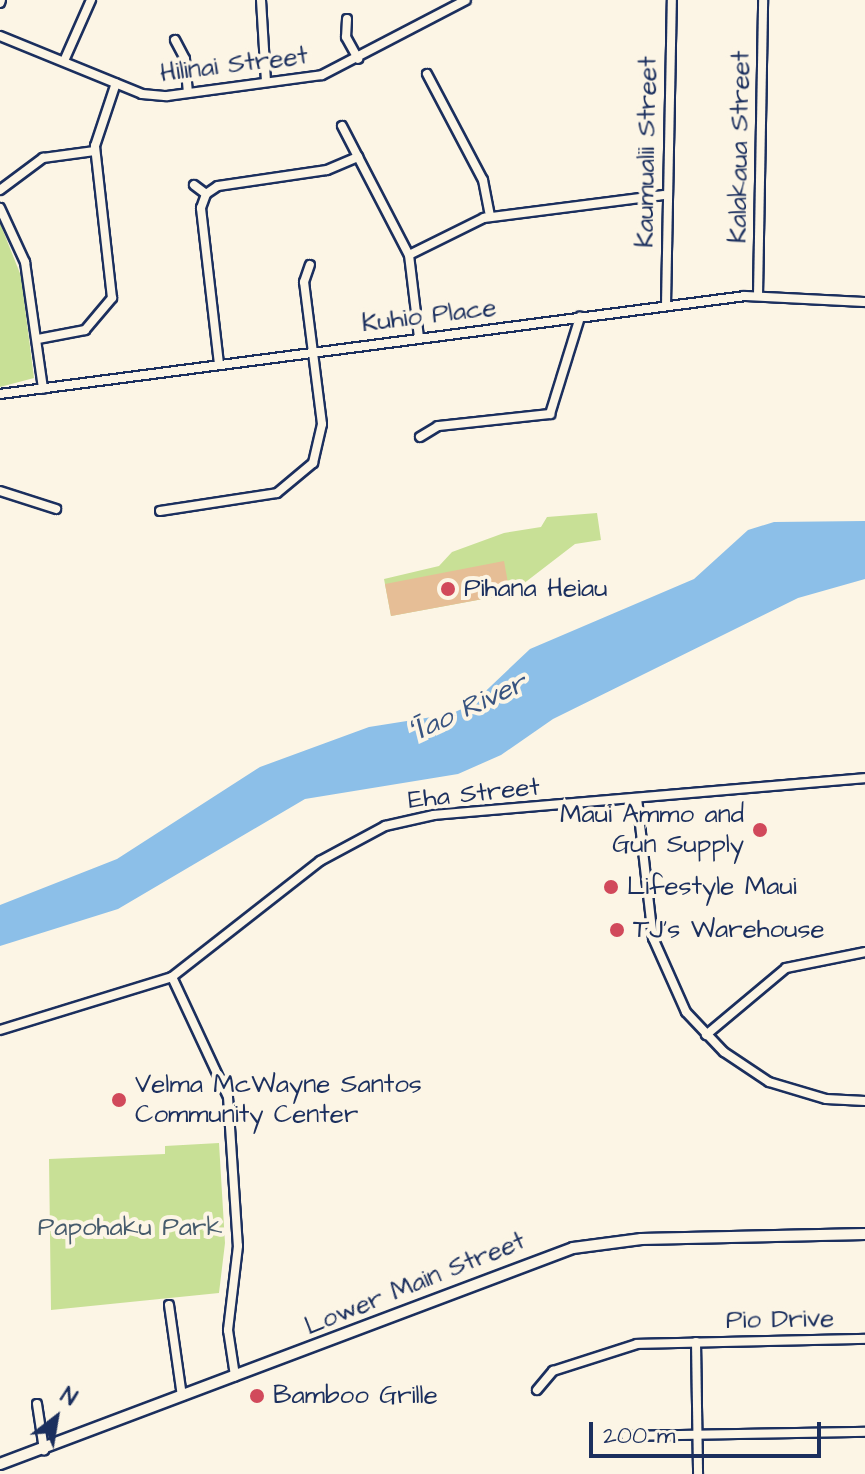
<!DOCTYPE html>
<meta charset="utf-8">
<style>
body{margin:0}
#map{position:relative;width:865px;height:1474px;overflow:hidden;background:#fcf5e5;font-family:"Architects Daughter",sans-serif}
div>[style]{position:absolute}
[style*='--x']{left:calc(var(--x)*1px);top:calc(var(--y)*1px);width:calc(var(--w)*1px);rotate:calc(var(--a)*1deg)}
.green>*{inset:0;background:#c8e096}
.water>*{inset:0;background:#8cbfe8}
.building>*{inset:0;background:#e6be96}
.roads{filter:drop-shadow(2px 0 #1b2f5e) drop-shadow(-2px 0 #1b2f5e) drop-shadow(0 2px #1b2f5e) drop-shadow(0 -2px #1b2f5e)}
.minor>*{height:8px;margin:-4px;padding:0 4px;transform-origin:4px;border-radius:4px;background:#fcf5e5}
.tertiary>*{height:10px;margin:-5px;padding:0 5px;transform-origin:5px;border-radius:5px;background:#fcf5e5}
.dots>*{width:22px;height:22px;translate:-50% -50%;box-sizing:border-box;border:4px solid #fcf5e5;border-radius:50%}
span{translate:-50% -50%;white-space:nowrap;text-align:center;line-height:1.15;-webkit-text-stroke:8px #fcf5e5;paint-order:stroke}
.street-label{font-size:26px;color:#1b2f5e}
.poi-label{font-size:26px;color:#1b2f5e}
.left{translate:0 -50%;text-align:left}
.right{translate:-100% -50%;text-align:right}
.park-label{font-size:26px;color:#465b6c}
.water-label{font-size:28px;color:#375380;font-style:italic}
.north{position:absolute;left:16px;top:1378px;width:80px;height:80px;-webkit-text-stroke:6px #fcf5e5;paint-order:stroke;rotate:31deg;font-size:22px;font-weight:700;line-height:32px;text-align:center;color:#1b2f5e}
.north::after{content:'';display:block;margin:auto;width:28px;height:36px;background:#1b2f5e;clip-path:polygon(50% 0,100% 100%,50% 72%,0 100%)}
.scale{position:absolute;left:589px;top:1422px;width:232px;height:36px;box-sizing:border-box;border:4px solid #1b2f5e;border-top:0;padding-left:10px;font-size:24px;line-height:28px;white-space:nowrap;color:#1b2f5e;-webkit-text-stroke:6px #fcf5e5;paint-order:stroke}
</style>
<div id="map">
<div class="green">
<div style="clip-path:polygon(0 223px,21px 276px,34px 378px,0 387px)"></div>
<div style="clip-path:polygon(597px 513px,601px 540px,575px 544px,510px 594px,391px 616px,384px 579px,439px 566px,452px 552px,504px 533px,541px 527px,547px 517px)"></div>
<div style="clip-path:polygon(219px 1143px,225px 1243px,219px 1293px,51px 1310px,49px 1159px,165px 1154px,165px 1146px)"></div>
</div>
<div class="water">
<div style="clip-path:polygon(865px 521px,865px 579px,798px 598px,553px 719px,501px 755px,458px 774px,305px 799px,118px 909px,0 946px,0 905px,117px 859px,260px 767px,369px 727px,451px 714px,472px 704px,530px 649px,694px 579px,748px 530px,774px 522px)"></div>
</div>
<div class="building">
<div style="clip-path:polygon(504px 561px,510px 594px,391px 616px,385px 584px)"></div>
</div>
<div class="roads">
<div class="minor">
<div style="--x:261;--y:0;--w:82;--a:86.5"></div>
<div style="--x:0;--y:3;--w:3;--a:-72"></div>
<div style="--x:347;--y:19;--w:18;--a:93"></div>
<div style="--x:346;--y:37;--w:25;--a:61"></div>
<div style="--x:0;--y:36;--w:153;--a:22.2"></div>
<div style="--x:142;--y:94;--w:25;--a:5"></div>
<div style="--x:167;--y:96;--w:156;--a:-7.7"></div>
<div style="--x:322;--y:75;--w:162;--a:-27.5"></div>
<div style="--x:175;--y:40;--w:21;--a:62"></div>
<div style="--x:185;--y:59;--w:34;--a:85"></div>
<div style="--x:64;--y:61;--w:67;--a:-66.1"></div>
<div style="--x:427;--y:74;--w:120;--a:62.2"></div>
<div style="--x:483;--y:180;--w:37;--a:79"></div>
<div style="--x:342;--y:126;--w:145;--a:62.6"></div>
<div style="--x:409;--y:255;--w:84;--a:83.1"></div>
<div style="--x:194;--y:185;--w:15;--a:37"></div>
<div style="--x:0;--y:190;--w:54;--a:-36.7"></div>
<div style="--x:43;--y:158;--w:52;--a:-7.7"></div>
<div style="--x:0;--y:208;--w:60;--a:65.2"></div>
<div style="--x:25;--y:262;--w:128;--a:81.9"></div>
<div style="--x:409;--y:255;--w:84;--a:-26.3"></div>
<div style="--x:484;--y:218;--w:181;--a:-7.3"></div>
<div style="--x:758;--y:295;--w:295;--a:-89"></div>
<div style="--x:666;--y:305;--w:305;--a:-88.9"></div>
<div style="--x:38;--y:339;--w:48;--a:-10.8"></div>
<div style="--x:85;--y:330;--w:42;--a:-49.8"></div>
<div style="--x:112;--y:298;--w:153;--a:-96.4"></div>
<div style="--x:95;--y:146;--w:66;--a:-71.6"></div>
<div style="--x:219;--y:364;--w:157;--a:-96.6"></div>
<div style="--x:201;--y:208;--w:15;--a:-70"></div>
<div style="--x:206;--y:194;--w:14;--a:-34"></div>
<div style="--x:218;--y:186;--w:110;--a:-8.4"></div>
<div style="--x:327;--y:170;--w:34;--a:-23"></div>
<div style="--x:0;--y:394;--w:751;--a:-7.49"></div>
<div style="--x:745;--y:296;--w:120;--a:2.9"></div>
<div style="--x:420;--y:437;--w:21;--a:-31"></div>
<div style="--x:438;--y:426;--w:113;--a:-6.1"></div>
<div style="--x:550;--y:414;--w:102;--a:-72.8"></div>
<div style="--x:0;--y:491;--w:59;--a:17.8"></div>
<div style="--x:160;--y:511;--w:118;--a:-8.7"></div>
<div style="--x:277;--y:493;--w:47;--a:-39.8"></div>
<div style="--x:313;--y:463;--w:40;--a:-77"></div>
<div style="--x:322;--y:424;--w:143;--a:-97.2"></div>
<div style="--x:304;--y:282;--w:18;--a:-71"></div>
<div style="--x:637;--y:798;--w:141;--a:83.5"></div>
<div style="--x:653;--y:938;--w:81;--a:66"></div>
<div style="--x:686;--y:1012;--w:55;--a:46.5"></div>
<div style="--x:724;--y:1052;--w:54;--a:33.7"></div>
<div style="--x:769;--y:1082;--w:59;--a:16.6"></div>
<div style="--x:826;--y:1099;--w:39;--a:3"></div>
<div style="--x:172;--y:977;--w:132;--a:65"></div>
<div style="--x:228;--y:1097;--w:149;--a:86.2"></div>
<div style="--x:238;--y:1246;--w:85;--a:96.8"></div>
<div style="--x:228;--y:1330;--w:47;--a:81.3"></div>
<div style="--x:0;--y:1030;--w:180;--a:-17.1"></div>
<div style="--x:172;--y:977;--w:188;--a:-38.1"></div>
<div style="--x:320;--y:861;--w:74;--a:-28.3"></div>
<div style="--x:385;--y:826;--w:50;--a:-12.7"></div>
<div style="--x:434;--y:815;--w:433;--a:-4.9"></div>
<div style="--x:706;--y:1035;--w:104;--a:-39.9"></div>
<div style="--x:786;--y:968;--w:81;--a:-11.4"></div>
<div style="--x:169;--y:1305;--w:92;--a:81.9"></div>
<div style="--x:696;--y:1342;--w:132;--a:89.1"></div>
<div style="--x:537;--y:1390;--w:25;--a:-50"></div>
<div style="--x:553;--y:1371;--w:88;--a:-17.8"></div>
<div style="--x:637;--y:1344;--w:228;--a:-1.3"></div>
<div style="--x:37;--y:1404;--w:47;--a:81.3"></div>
<div style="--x:626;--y:1436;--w:239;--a:-1"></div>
</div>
<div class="tertiary">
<div style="--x:0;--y:1464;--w:612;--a:-20.65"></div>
<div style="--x:573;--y:1248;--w:69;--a:-7.5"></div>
<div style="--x:641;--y:1239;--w:224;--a:-1.3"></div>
</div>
</div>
<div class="dots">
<div style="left:448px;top:589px;background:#d1495b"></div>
<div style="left:760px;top:830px;background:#d1495b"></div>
<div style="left:611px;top:887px;background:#d1495b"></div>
<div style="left:617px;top:930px;background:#d1495b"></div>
<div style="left:119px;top:1100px;background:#d1495b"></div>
<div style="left:257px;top:1396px;background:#d1495b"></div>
</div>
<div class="street-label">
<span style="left:234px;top:65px;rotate:-7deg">Hilinai Street</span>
<span style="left:740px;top:147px;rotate:-89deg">Kalakaua Street</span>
<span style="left:647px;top:152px;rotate:-89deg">Kaumualii Street</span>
<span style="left:429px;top:316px;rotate:-7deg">Kuhio Place</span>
<span style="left:474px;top:794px;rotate:-6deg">Eha Street</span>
<span style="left:415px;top:1284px;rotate:-22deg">Lower Main Street</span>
<span style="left:780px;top:1320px;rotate:-1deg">Pio Drive</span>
</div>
<div class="poi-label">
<span class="left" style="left:464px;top:589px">Pihana Heiau</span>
<span class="right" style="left:744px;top:830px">Maui Ammo and<br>Gun Supply</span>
<span class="left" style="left:627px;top:887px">Lifestyle Maui</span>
<span class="left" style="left:633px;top:930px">TJ’s Warehouse</span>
<span class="left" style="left:135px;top:1100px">Velma McWayne Santos<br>Community Center</span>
<span class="left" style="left:273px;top:1396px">Bamboo Grille</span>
</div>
<div class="park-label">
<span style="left:130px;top:1228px">Papohaku Park</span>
</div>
<div class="water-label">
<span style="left:468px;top:708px;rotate:-25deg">ʻĪao River</span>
</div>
<div class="north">N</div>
<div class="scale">200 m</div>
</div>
